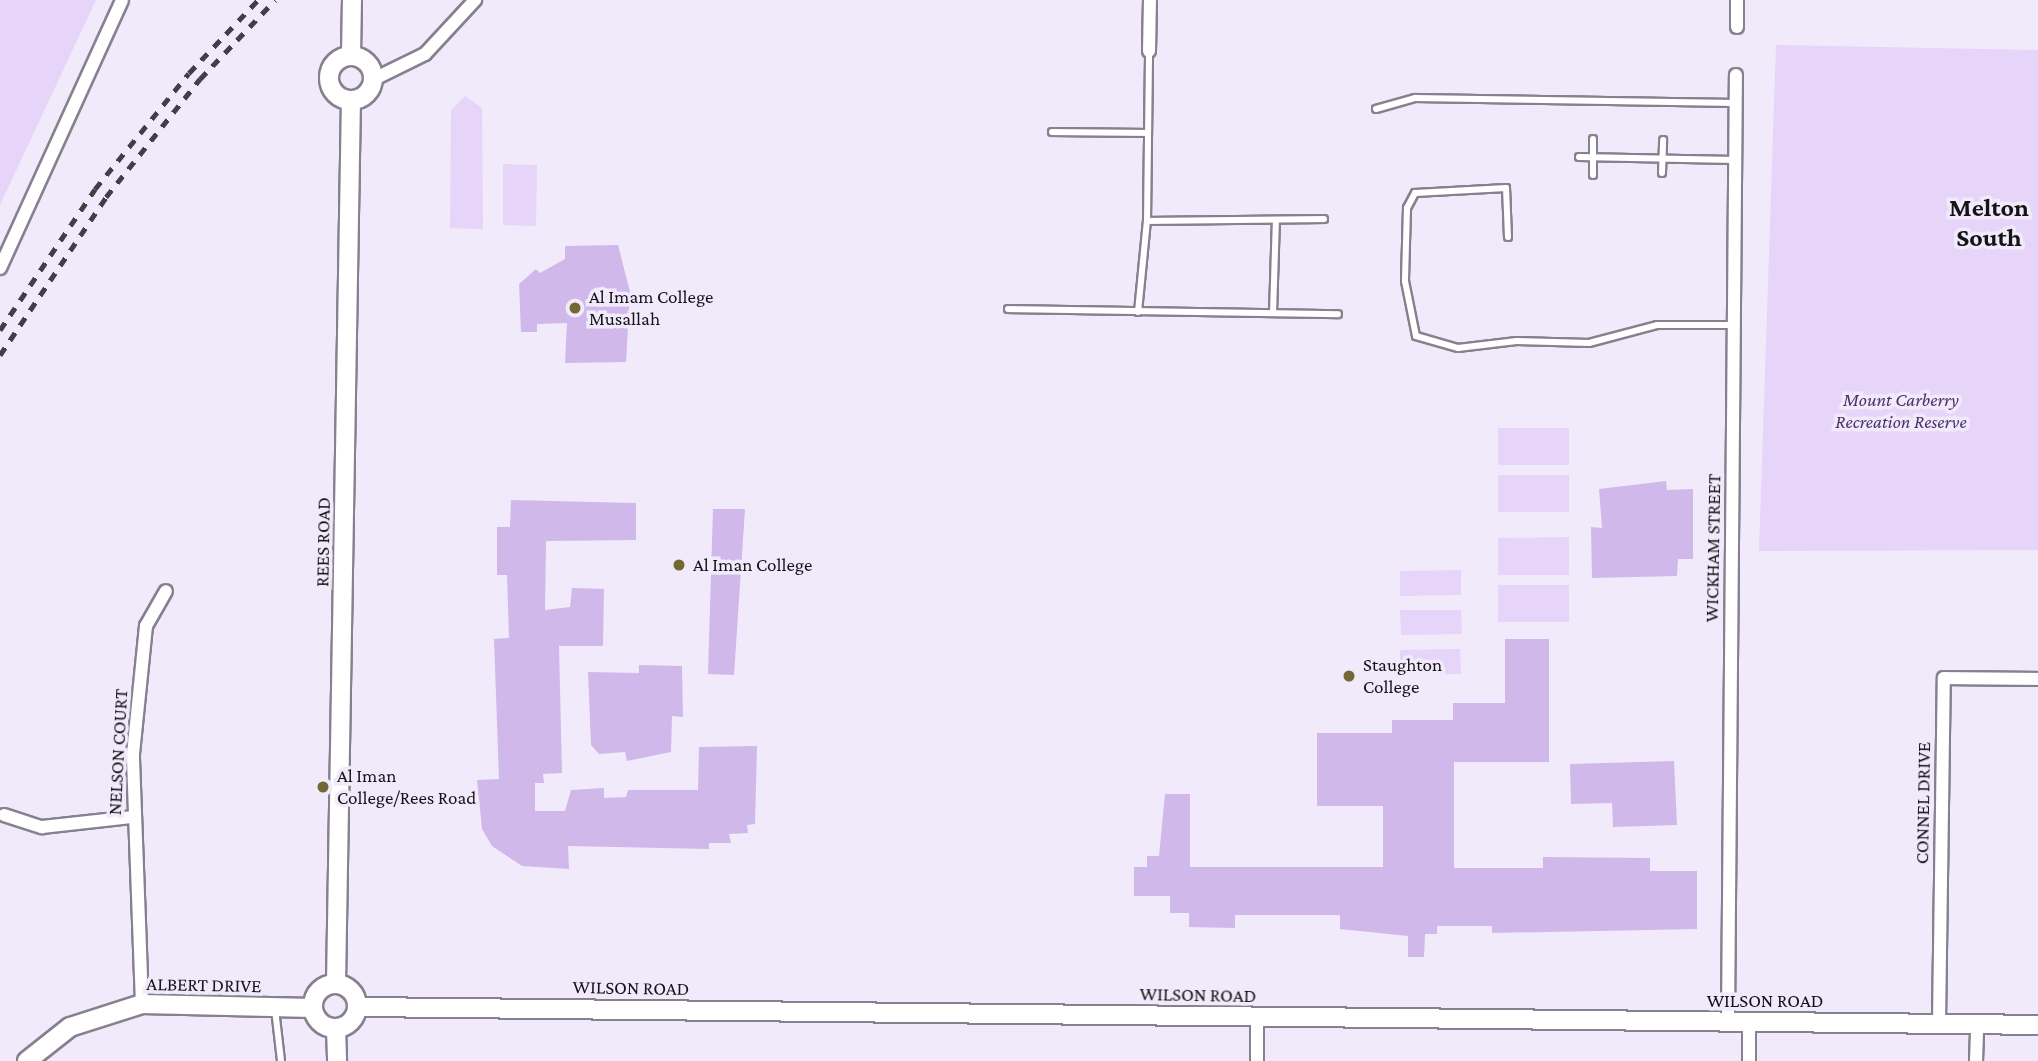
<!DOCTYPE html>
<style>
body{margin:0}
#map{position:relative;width:2038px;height:1061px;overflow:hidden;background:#f1eafa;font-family:"Crimson Pro",serif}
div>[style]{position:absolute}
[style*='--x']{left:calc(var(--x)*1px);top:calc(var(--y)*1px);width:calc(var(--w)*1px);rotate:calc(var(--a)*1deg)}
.green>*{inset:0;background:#e6d5f9}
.building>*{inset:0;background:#d0b8ea}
.roads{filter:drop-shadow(2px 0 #87808f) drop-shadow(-2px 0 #87808f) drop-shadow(0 2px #87808f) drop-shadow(0 -2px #87808f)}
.lane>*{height:6px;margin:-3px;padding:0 3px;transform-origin:3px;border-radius:3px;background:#fff}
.street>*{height:12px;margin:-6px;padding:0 6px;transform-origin:6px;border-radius:6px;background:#fff}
.secondary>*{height:18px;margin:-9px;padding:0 9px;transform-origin:9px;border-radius:9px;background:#fff}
.secondary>.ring{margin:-9px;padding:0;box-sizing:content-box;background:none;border:18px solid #fff;border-radius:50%}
.rail>*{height:5px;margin-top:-2.5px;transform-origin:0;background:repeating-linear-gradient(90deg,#413e45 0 9px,transparent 0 18px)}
.dots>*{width:19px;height:19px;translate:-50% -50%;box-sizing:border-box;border:4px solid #f1eafa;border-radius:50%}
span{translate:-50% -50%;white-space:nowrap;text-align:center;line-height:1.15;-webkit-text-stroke:7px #f1eafa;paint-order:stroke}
.poi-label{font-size:19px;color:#151318}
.left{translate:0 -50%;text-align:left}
.park-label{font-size:19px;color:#4f2f6b;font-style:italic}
.street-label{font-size:19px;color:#151318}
.district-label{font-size:26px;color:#151318;font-weight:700}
</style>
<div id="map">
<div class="green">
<div style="clip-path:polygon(0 0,96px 0,0 205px)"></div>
<div style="clip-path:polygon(1776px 45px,2038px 50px,2038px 550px,1759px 551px)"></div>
<div style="clip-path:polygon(465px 96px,482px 108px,483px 229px,450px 228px,451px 110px)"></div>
<div style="clip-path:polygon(503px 164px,537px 165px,536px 226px,503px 225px)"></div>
<div style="clip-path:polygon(1498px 428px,1569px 428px,1569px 465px,1498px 465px)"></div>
<div style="clip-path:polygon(1498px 475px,1569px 475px,1569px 512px,1498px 512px)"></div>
<div style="clip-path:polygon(1569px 537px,1569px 575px,1498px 575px,1498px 538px)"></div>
<div style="clip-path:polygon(1461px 570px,1461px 595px,1400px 596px,1400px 571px)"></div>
<div style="clip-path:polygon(1498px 585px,1569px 585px,1569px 622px,1498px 622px)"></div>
<div style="clip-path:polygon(1400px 610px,1461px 610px,1462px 634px,1401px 635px)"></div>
<div style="clip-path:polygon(1460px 649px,1461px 674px,1400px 674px,1400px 650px)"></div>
</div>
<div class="building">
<div style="clip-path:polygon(618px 245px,630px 292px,626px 362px,565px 363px,567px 323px,537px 324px,537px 332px,521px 332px,519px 284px,536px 269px,540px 273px,565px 259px,565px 246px)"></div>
<div style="clip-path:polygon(1666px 481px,1667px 490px,1693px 489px,1693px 559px,1678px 559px,1677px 576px,1592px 578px,1591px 527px,1602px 528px,1599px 489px)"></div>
<div style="clip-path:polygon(511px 500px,636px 503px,636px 540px,546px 541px,545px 610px,570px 607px,572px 588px,604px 589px,603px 646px,559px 646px,562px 773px,543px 774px,544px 783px,535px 783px,535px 811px,565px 811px,571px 790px,604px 788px,604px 798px,626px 797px,628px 790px,698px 790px,699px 747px,757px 746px,755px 824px,747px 825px,748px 833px,729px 834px,731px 843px,709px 843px,709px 849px,568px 846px,569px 869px,522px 866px,492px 846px,482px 829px,477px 780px,499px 779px,494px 639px,509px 638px,507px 575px,497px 575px,497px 527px,510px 527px)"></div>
<div style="clip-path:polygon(713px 509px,745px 509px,734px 675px,708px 674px)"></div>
<div style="clip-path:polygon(1505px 639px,1549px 639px,1549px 762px,1454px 762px,1454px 868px,1543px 868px,1543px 857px,1650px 858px,1650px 871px,1697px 871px,1697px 929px,1492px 933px,1492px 926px,1437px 926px,1437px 934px,1425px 934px,1424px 957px,1408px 957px,1408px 936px,1340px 929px,1340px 915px,1235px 915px,1235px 928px,1189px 927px,1189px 913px,1170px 913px,1170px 896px,1134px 896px,1134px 867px,1147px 867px,1147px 856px,1159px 856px,1165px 794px,1190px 794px,1190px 867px,1383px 867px,1383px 806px,1317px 806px,1317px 733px,1392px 733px,1392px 720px,1453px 720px,1453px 703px,1505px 703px)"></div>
<div style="clip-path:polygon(639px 665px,682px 666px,683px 717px,672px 716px,671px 752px,627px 761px,625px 752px,599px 754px,591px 745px,588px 672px,639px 673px)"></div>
<div style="clip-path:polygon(1674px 761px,1677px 825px,1613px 827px,1612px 803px,1571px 804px,1570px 764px)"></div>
</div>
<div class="roads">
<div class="lane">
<div style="--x:1376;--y:109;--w:41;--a:-15.8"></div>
<div style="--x:1415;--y:98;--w:321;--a:0.9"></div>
<div style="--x:1052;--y:132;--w:96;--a:0.6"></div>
<div style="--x:1579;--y:157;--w:157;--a:1.1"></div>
<div style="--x:1662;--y:173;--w:33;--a:-88"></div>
<div style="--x:1593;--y:175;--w:36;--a:-90"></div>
<div style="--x:1147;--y:221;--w:177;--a:-0.6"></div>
<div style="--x:1508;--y:237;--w:49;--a:-92.3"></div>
<div style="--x:1506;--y:188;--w:91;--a:176.9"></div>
<div style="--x:1415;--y:193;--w:17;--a:118"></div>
<div style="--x:1407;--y:208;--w:73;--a:91.6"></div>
<div style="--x:1405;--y:281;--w:56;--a:78.7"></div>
<div style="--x:1416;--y:336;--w:44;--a:15.9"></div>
<div style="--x:1458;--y:348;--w:59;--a:-6.8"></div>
<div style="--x:1517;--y:341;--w:72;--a:1.6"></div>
<div style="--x:1589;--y:343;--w:70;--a:-14.8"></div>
<div style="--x:1657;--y:325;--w:77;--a:0"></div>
<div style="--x:1008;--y:309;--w:330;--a:0.9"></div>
<div style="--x:1138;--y:312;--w:91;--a:-84.4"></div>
<div style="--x:1147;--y:221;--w:170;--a:-89.3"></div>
<div style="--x:1273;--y:313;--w:93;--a:-88.2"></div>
<div style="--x:275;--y:1009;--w:52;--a:83.4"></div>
</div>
<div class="street">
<div style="--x:1737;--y:27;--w:27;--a:-90"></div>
<div style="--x:1149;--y:51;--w:51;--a:-88.9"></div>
<div style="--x:374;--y:79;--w:57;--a:-26.1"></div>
<div style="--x:425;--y:54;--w:74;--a:-47.2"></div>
<div style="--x:0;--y:268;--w:294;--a:-65.5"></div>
<div style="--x:4;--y:815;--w:40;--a:18"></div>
<div style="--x:42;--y:827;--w:92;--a:-6.3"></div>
<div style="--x:142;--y:1004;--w:250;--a:-92.1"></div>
<div style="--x:133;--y:754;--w:129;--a:-84.2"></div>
<div style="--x:146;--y:626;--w:40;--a:-60.3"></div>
<div style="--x:1257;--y:1016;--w:45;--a:90"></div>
<div style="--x:1728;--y:1021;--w:946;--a:-89.52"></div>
<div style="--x:1939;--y:1022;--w:344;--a:-89.2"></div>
<div style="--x:1944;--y:678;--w:94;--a:0.6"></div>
<div style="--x:1749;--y:1061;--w:39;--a:-90"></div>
<div style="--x:1976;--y:1061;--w:37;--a:-88"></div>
</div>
<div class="secondary">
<div class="ring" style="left:329px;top:56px;width:26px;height:26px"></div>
<div style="--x:351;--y:56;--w:56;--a:-89"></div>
<div class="ring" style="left:313px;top:984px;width:26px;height:26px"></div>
<div style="--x:336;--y:984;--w:884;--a:-89.03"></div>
<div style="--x:358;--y:1007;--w:1680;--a:0.61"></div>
<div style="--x:336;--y:1029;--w:32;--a:88"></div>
<div style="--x:27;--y:1061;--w:55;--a:-38.3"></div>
<div style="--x:70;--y:1027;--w:76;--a:-17.7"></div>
<div style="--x:142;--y:1004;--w:171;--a:1.3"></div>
</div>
</div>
<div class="rail">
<div style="--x:0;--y:330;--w:170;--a:-56"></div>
<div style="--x:95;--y:189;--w:149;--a:-51"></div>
<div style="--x:189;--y:73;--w:100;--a:-46.6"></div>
<div style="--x:0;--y:355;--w:190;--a:-56.1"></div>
<div style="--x:106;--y:197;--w:151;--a:-51.5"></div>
<div style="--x:200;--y:79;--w:109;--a:-46.5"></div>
</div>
<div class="dots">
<div style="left:575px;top:308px;background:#736834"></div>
<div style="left:679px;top:565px;background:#736834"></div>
<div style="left:1349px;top:676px;background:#736834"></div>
<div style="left:323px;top:787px;background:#736834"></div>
</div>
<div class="poi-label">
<span class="left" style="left:589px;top:308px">Al Imam College<br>Musallah</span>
<span class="left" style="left:693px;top:565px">Al Iman College</span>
<span class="left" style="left:1363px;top:676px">Staughton<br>College</span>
<span class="left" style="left:337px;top:787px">Al Iman<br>College/Rees Road</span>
</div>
<div class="park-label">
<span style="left:1901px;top:411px">Mount Carberry<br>Recreation Reserve</span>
</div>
<div class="street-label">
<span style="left:323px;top:542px;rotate:-89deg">REES ROAD</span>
<span style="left:1713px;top:548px;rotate:-89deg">WICKHAM STREET</span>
<span style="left:118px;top:752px;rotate:-87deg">NELSON COURT</span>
<span style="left:1923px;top:803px;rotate:-89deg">CONNEL DRIVE</span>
<span style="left:204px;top:985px;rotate:1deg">ALBERT DRIVE</span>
<span style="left:631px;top:988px;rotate:1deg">WILSON ROAD</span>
<span style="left:1198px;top:995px;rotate:1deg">WILSON ROAD</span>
<span style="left:1765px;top:1001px">WILSON ROAD</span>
</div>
<div class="district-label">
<span style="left:1989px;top:223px">Melton<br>South</span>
</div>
</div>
